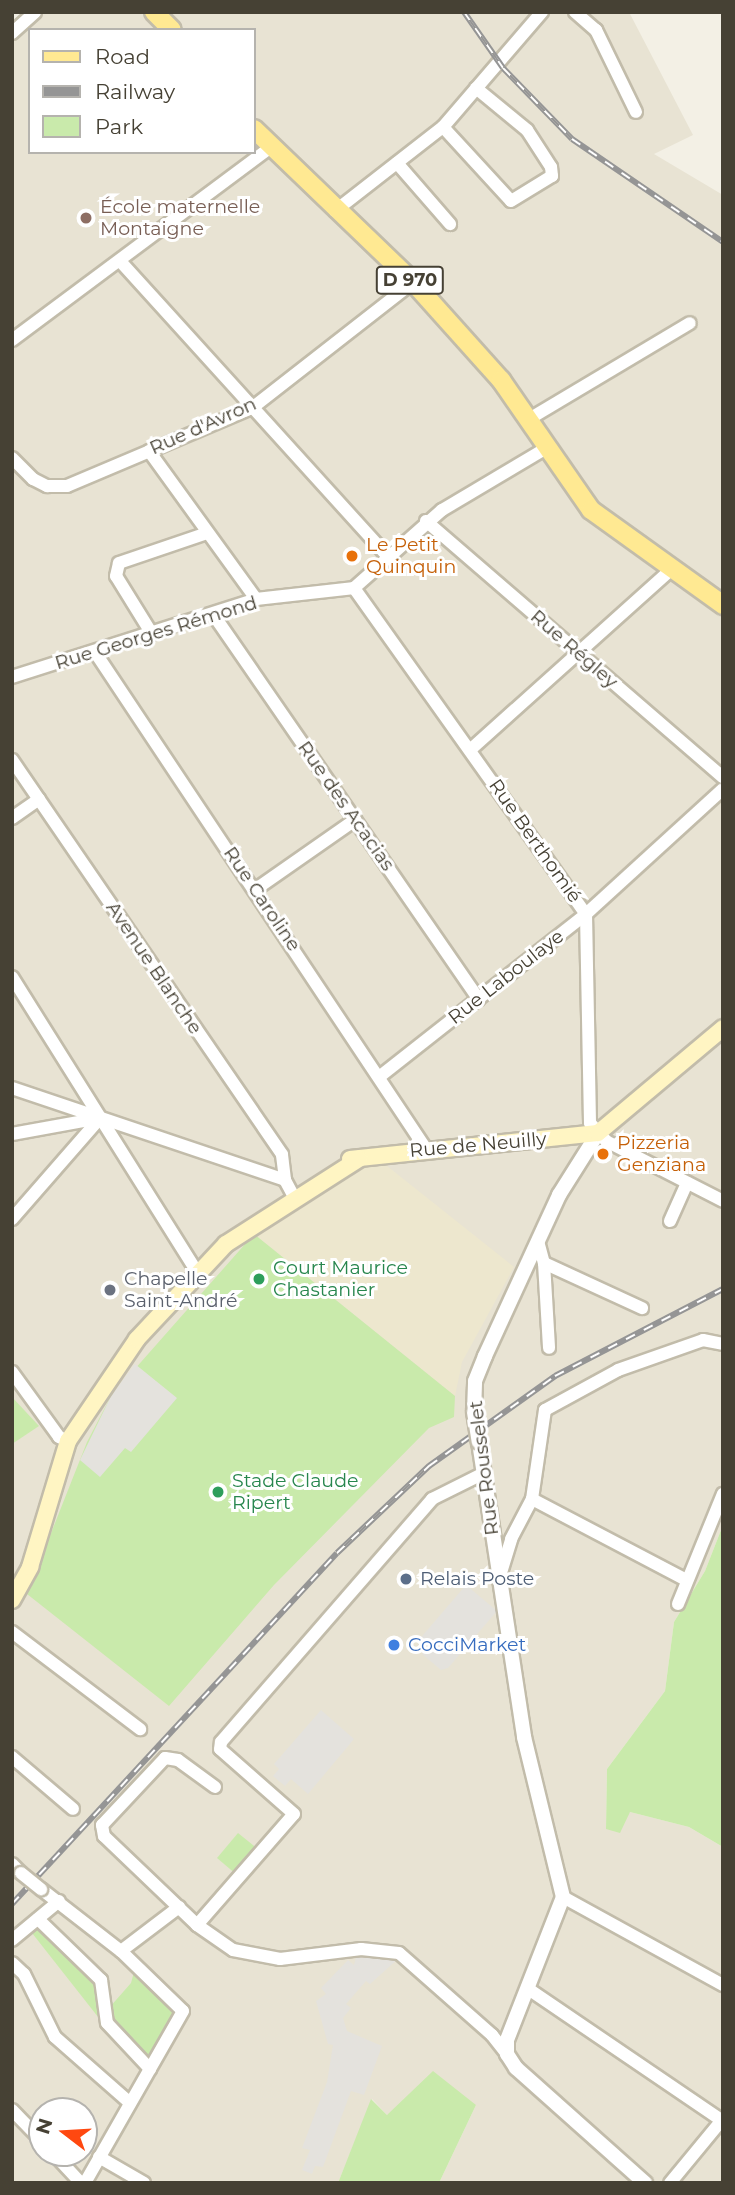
<!DOCTYPE html>
<meta charset="utf-8">
<style>
body{margin:0}
#map{position:relative;width:735px;height:2195px;overflow:hidden;background:#f3f0e5;font-family:Montserrat,sans-serif}
div>[style]{position:absolute}
[style*='--x']{left:calc(var(--x)*1px);top:calc(var(--y)*1px);width:calc(var(--w)*1px);rotate:calc(var(--a)*1deg)}
.residential>*{inset:0;background:#e8e3d3}
.education>*{inset:0;background:#ede7ce}
.green>*{inset:0;background:#c9eaab}
.parking>*{inset:0;background:#e4e2dd}
.roads{filter:drop-shadow(2px 0 #c2bcaa) drop-shadow(-2px 0 #c2bcaa) drop-shadow(0 2px #c2bcaa) drop-shadow(0 -2px #c2bcaa)}
.minor>*{height:12px;margin:-6px;padding:0 6px;transform-origin:6px;border-radius:6px;background:#fff}
.tertiary>*{height:14px;margin:-7px;padding:0 7px;transform-origin:7px;border-radius:7px;background:#fff}
.secondary>*{height:16px;margin:-8px;padding:0 8px;transform-origin:8px;border-radius:8px;background:#fff5c3}
.primary>*{height:18px;margin:-9px;padding:0 9px;transform-origin:9px;border-radius:9px;background:#ffe992}
.rail>*{height:6px;margin-top:-3px;transform-origin:0;background:repeating-linear-gradient(90deg,#fff 0 10px,#959595 0 20px);box-sizing:border-box;border-block:2px solid #959595}
.bridges{filter:drop-shadow(2px 0 #c2bcaa) drop-shadow(-2px 0 #c2bcaa) drop-shadow(0 2px #c2bcaa) drop-shadow(0 -2px #c2bcaa)}
.minor-bridge>*{height:12px;margin:-6px;padding:0 6px;transform-origin:6px;border-radius:6px;background:#fff}
.tertiary-bridge>*{height:14px;margin:-7px;padding:0 7px;transform-origin:7px;border-radius:7px;background:#fff}
.dots>*{width:19px;height:19px;translate:-50% -50%;box-sizing:border-box;border:4px solid #fff;border-radius:50%}
span{translate:-50% -50%;white-space:nowrap;text-align:center;line-height:1.15;-webkit-text-stroke:6px #fff;paint-order:stroke}
.shield-label span{padding:2px 5px;background:#fff;border:2px solid;border-radius:5px;-webkit-text-stroke-width:0}
.shield-label{font-size:18px;color:#464134;font-weight:700}
.education-label{font-size:19px;color:#785e54}
.left{translate:0 -50%;text-align:left}
.street-label{font-size:19px;color:#464134}
.food-label{font-size:19px;color:#c56008}
.leisure-label{font-size:19px;color:#27864d}
.worship-label{font-size:19px;color:#5b616d}
.service-label{font-size:19px;color:#4e5e75}
.shop-label{font-size:19px;color:#366cbe}
.frame{position:absolute;inset:0;border:14px solid #464134;pointer-events:none}
.legend{position:absolute;left:28px;top:28px;width:228px;height:126px;box-sizing:border-box;background:#fff;border:2px solid #b5b3ae;margin:0;padding:9px 12px;list-style:none;font-size:21px;color:#464134}
.legend li{display:flex;align-items:center;gap:14px;height:35px}
.legend b{width:35px;border:2px solid #b5b3ae}
.north{position:absolute;left:28px;top:2097px;width:70px;height:70px;box-sizing:border-box;background:#fff;border:2px solid #b5b3ae;border-radius:50%;rotate:287deg;font-size:19px;font-weight:700;line-height:28px;text-align:center;color:#464134}
.north::after{content:'';display:block;margin:auto;width:24px;height:32px;background:#ff4810;clip-path:polygon(50% 0,100% 100%,50% 72%,0 100%)}
</style>
<div id="map">
<div class="residential">
<div style="clip-path:polygon(evenodd,26px 12px,629px 12px,693px 135px,654px 154px,723px 195px,723px 1525px,705px 1571px,674px 1622px,665px 1691px,607px 1769px,606px 1829px,630px 1812px,689px 1827px,723px 1847px,723px 2183px,439px 2183px,476px 2105px,387px 2115px,372px 2099px,338px 2183px,12px 2183px,12px 27px,26px 12px,30px 30px,254px 30px,254px 152px,30px 152px,30px 30px,26px 12px,42px 2111px,84px 2111px,84px 2153px,42px 2153px,42px 2111px)"></div>
</div>
<div class="education">
<div style="clip-path:polygon(382px 1162px,514px 1267px,462px 1362px,455px 1396px,254px 1234px,367px 1163px)"></div>
</div>
<div class="green">
<div style="clip-path:polygon(254px 1234px,455px 1396px,454px 1417px,429px 1428px,274px 1585px,169px 1706px,27px 1594px,87px 1442px,111px 1396px)"></div>
<div style="clip-path:polygon(12px 1397px,39px 1426px,12px 1444px)"></div>
<div style="clip-path:polygon(723px 1525px,723px 1847px,689px 1827px,630px 1812px,620px 1833px,606px 1829px,607px 1769px,665px 1691px,674px 1622px,705px 1571px)"></div>
<div style="clip-path:polygon(238px 1833px,259px 1850px,237px 1875px,217px 1858px)"></div>
<div style="clip-path:polygon(36px 1928px,48px 1933px,98px 1982px,102px 2022px,32px 1933px)"></div>
<div style="clip-path:polygon(134px 1972px,178px 2011px,149px 2056px,113px 2028px,109px 2008px,131px 1983px)"></div>
<div style="clip-path:polygon(433px 2071px,476px 2105px,439px 2183px,338px 2183px,371px 2099px,387px 2115px)"></div>
</div>
<div class="parking">
<div style="clip-path:polygon(135px 1364px,177px 1398px,131px 1452px,125px 1448px,100px 1477px,80px 1460px,111px 1396px)"></div>
<div style="clip-path:polygon(466px 1585px,497px 1611px,448px 1668px,441px 1670px,422px 1654px,426px 1649px,417px 1642px)"></div>
<div style="clip-path:polygon(321px 1710px,354px 1739px,308px 1794px,291px 1779px,285px 1786px,273px 1776px,279px 1769px,274px 1764px)"></div>
<div style="clip-path:polygon(356px 1957px,398px 1959px,370px 1984px,366px 1981px,346px 2004px,351px 2008px,343px 2018px,347px 2031px,382px 2046px,364px 2095px,351px 2091px,323px 2167px,315px 2166px,312px 2174px,302px 2170px,310px 2150px,302px 2148px,327px 2082px,333px 2045px,328px 2044px,316px 2001px,326px 1994px,321px 1988px,348px 1960px,354px 1965px)"></div>
</div>
<div class="roads">
<div class="minor">
<div style="--x:575;--y:12;--w:28;--a:41"></div>
<div style="--x:596;--y:30;--w:91;--a:64"></div>
<div style="--x:12;--y:33;--w:31;--a:-42"></div>
<div style="--x:443;--y:127;--w:100;--a:47.4"></div>
<div style="--x:511;--y:201;--w:48;--a:-31.4"></div>
<div style="--x:552;--y:176;--w:9;--a:-96"></div>
<div style="--x:551;--y:167;--w:44;--a:-123"></div>
<div style="--x:527;--y:130;--w:66;--a:-140.5"></div>
<div style="--x:397;--y:163;--w:81;--a:49"></div>
<div style="--x:335;--y:211;--w:137;--a:-37.9"></div>
<div style="--x:443;--y:127;--w:152;--a:-49.3"></div>
<div style="--x:120;--y:261;--w:397;--a:47.8"></div>
<div style="--x:12;--y:340;--w:322;--a:-36.7"></div>
<div style="--x:529;--y:419;--w:187;--a:-30.8"></div>
<div style="--x:149;--y:451;--w:183;--a:54.1"></div>
<div style="--x:12;--y:458;--w:30;--a:45"></div>
<div style="--x:33;--y:479;--w:16;--a:27"></div>
<div style="--x:47;--y:486;--w:20;--a:0"></div>
<div style="--x:67;--y:486;--w:201;--a:-22.9"></div>
<div style="--x:252;--y:408;--w:204;--a:-38"></div>
<div style="--x:426;--y:521;--w:392;--a:40.8"></div>
<div style="--x:354;--y:588;--w:400;--a:54.6"></div>
<div style="--x:586;--y:914;--w:209;--a:88.9"></div>
<div style="--x:590;--y:1123;--w:24;--a:48"></div>
<div style="--x:606;--y:1141;--w:131;--a:27.1"></div>
<div style="--x:213;--y:614;--w:468;--a:55.4"></div>
<div style="--x:152;--y:634;--w:68;--a:-121.8"></div>
<div style="--x:116;--y:576;--w:13;--a:-77"></div>
<div style="--x:119;--y:563;--w:93;--a:-18.8"></div>
<div style="--x:95;--y:652;--w:597;--a:56.34"></div>
<div style="--x:12;--y:677;--w:256;--a:-17.7"></div>
<div style="--x:256;--y:599;--w:99;--a:-6.4"></div>
<div style="--x:354;--y:588;--w:118;--a:-41.6"></div>
<div style="--x:442;--y:510;--w:123;--a:-30.7"></div>
<div style="--x:470;--y:750;--w:271;--a:-41.9"></div>
<div style="--x:12;--y:760;--w:478;--a:55.6"></div>
<div style="--x:282;--y:1155;--w:25;--a:83"></div>
<div style="--x:12;--y:818;--w:33;--a:-35"></div>
<div style="--x:256;--y:889;--w:121;--a:-34.9"></div>
<div style="--x:12;--y:977;--w:350;--a:57.9"></div>
<div style="--x:379;--y:1077;--w:263;--a:-38.2"></div>
<div style="--x:586;--y:914;--w:185;--a:-42.4"></div>
<div style="--x:12;--y:1088;--w:288;--a:18.6"></div>
<div style="--x:285;--y:1180;--w:21;--a:62"></div>
<div style="--x:12;--y:1134;--w:89;--a:-10.3"></div>
<div style="--x:12;--y:1219;--w:134;--a:-48.9"></div>
<div style="--x:670;--y:1221;--w:42;--a:-65.9"></div>
<div style="--x:538;--y:1241;--w:23;--a:75"></div>
<div style="--x:544;--y:1263;--w:85;--a:86.6"></div>
<div style="--x:544;--y:1263;--w:108;--a:24.7"></div>
<div style="--x:12;--y:1372;--w:80;--a:54.1"></div>
<div style="--x:59;--y:1437;--w:10;--a:24"></div>
<div style="--x:532;--y:1499;--w:174;--a:27.7"></div>
<div style="--x:500;--y:1576;--w:39;--a:-73"></div>
<div style="--x:511;--y:1539;--w:45;--a:-62.3"></div>
<div style="--x:532;--y:1499;--w:90;--a:-81.7"></div>
<div style="--x:545;--y:1410;--w:83;--a:-28.7"></div>
<div style="--x:618;--y:1370;--w:90;--a:-19.4"></div>
<div style="--x:703;--y:1340;--w:20;--a:11"></div>
<div style="--x:678;--y:1604;--w:119;--a:-67.8"></div>
<div style="--x:12;--y:1632;--w:161;--a:37.2"></div>
<div style="--x:12;--y:1757;--w:80;--a:40.4"></div>
<div style="--x:215;--y:1787;--w:46;--a:-143.9"></div>
<div style="--x:178;--y:1760;--w:13;--a:-171"></div>
<div style="--x:165;--y:1758;--w:92;--a:133.2"></div>
<div style="--x:102;--y:1825;--w:11;--a:80"></div>
<div style="--x:104;--y:1836;--w:129;--a:43.7"></div>
<div style="--x:197;--y:1925;--w:44;--a:34.8"></div>
<div style="--x:233;--y:1950;--w:48;--a:10.8"></div>
<div style="--x:280;--y:1959;--w:82;--a:-7"></div>
<div style="--x:361;--y:1949;--w:38;--a:6"></div>
<div style="--x:399;--y:1953;--w:124;--a:41.4"></div>
<div style="--x:492;--y:2035;--w:24;--a:52"></div>
<div style="--x:12;--y:1864;--w:13;--a:45"></div>
<div style="--x:41;--y:1889;--w:101;--a:37.8"></div>
<div style="--x:121;--y:1951;--w:86;--a:44.1"></div>
<div style="--x:183;--y:2011;--w:198;--a:119.7"></div>
<div style="--x:563;--y:1897;--w:183;--a:28.8"></div>
<div style="--x:38;--y:1919;--w:88;--a:44.1"></div>
<div style="--x:101;--y:1980;--w:43;--a:82.1"></div>
<div style="--x:107;--y:2023;--w:63;--a:46.9"></div>
<div style="--x:197;--y:1925;--w:147;--a:-48.9"></div>
<div style="--x:294;--y:1814;--w:98;--a:-138.7"></div>
<div style="--x:220;--y:1749;--w:7;--a:-82"></div>
<div style="--x:221;--y:1742;--w:322;--a:-49"></div>
<div style="--x:432;--y:1499;--w:58;--a:-26.6"></div>
<div style="--x:12;--y:1940;--w:61;--a:-39.7"></div>
<div style="--x:121;--y:1951;--w:73;--a:-37.2"></div>
<div style="--x:12;--y:1963;--w:16;--a:43"></div>
<div style="--x:24;--y:1974;--w:70;--a:63.8"></div>
<div style="--x:55;--y:2037;--w:100;--a:41.3"></div>
<div style="--x:527;--y:1988;--w:237;--a:34.2"></div>
<div style="--x:12;--y:2110;--w:43;--a:45.9"></div>
<div style="--x:53;--y:2153;--w:41;--a:47"></div>
<div style="--x:99;--y:2157;--w:52;--a:30"></div>
<div style="--x:670;--y:2183;--w:82;--a:-50.5"></div>
</div>
<div class="tertiary">
<div style="--x:474;--y:1412;--w:31;--a:-88"></div>
<div style="--x:475;--y:1381;--w:27;--a:-68"></div>
<div style="--x:485;--y:1356;--w:177;--a:-65.3"></div>
<div style="--x:559;--y:1195;--w:73;--a:-57.8"></div>
<div style="--x:479;--y:1442;--w:298;--a:81.3"></div>
<div style="--x:524;--y:1737;--w:165;--a:76.3"></div>
<div style="--x:563;--y:1897;--w:154;--a:111.4"></div>
<div style="--x:507;--y:2040;--w:14;--a:90"></div>
<div style="--x:507;--y:2054;--w:17;--a:57"></div>
<div style="--x:516;--y:2068;--w:173;--a:41.7"></div>
</div>
<div class="secondary">
<div style="--x:350;--y:1159;--w:249;--a:-6"></div>
<div style="--x:598;--y:1133;--w:163;--a:-40"></div>
<div style="--x:12;--y:1600;--w:38;--a:-61"></div>
<div style="--x:30;--y:1567;--w:132;--a:-73.2"></div>
<div style="--x:68;--y:1441;--w:123;--a:-55.9"></div>
<div style="--x:137;--y:1339;--w:130;--a:-46.9"></div>
<div style="--x:226;--y:1244;--w:158;--a:-32.6"></div>
</div>
<div class="primary">
<div style="--x:154;--y:12;--w:25;--a:45"></div>
<div style="--x:254;--y:129;--w:221;--a:43.9"></div>
<div style="--x:413;--y:282;--w:132;--a:48.1"></div>
<div style="--x:501;--y:380;--w:158;--a:55.3"></div>
<div style="--x:591;--y:510;--w:163;--a:35.7"></div>
</div>
</div>
<div class="rail">
<div style="--x:464;--y:12;--w:68;--a:55.1"></div>
<div style="--x:503;--y:68;--w:99;--a:45.8"></div>
<div style="--x:572;--y:139;--w:183;--a:34.3"></div>
<div style="--x:12;--y:1904;--w:478;--a:-47.2"></div>
<div style="--x:337;--y:1553;--w:127;--a:-43.4"></div>
<div style="--x:429;--y:1466;--w:155;--a:-35.5"></div>
<div style="--x:555;--y:1376;--w:189;--a:-27.4"></div>
</div>
<div class="bridges">
<div class="minor-bridge">
<div style="--x:21;--y:1873;--w:26;--a:39"></div>
</div>
<div class="tertiary-bridge">
<div style="--x:474;--y:1412;--w:30;--a:81"></div>
</div>
</div>
<div class="dots">
<div style="left:86px;top:218px;background:#8d6e63"></div>
<div style="left:352px;top:556px;background:#e8710a"></div>
<div style="left:603px;top:1154px;background:#e8710a"></div>
<div style="left:259px;top:1279px;background:#2e9e5b"></div>
<div style="left:110px;top:1290px;background:#6b7280"></div>
<div style="left:218px;top:1492px;background:#2e9e5b"></div>
<div style="left:406px;top:1579px;background:#5c6f8a"></div>
<div style="left:394px;top:1645px;background:#3f7fe0"></div>
</div>
<div class="shield-label">
<span style="left:410px;top:280px">D 970</span>
</div>
<div class="education-label">
<span class="left" style="left:100px;top:218px">École maternelle<br>Montaigne</span>
</div>
<div class="street-label">
<span style="left:203px;top:426px;rotate:-24deg">Rue d'Avron</span>
<span style="left:156px;top:633px;rotate:-17deg">Rue Georges Rémond</span>
<span style="left:574px;top:649px;rotate:41deg">Rue Régley</span>
<span style="left:346px;top:806px;rotate:55deg">Rue des Acacias</span>
<span style="left:535px;top:841px;rotate:55deg">Rue Berthomié</span>
<span style="left:262px;top:899px;rotate:56deg">Rue Caroline</span>
<span style="left:154px;top:968px;rotate:56deg">Avenue Blanche</span>
<span style="left:506px;top:977px;rotate:-38deg">Rue Laboulaye</span>
<span style="left:478px;top:1145px;rotate:-5deg">Rue de Neuilly</span>
<span style="left:484px;top:1468px;rotate:-97deg">Rue Rousselet</span>
</div>
<div class="food-label">
<span class="left" style="left:366px;top:556px">Le Petit<br>Quinquin</span>
<span class="left" style="left:617px;top:1154px">Pizzeria<br>Genziana</span>
</div>
<div class="leisure-label">
<span class="left" style="left:273px;top:1279px">Court Maurice<br>Chastanier</span>
<span class="left" style="left:232px;top:1492px">Stade Claude<br>Ripert</span>
</div>
<div class="worship-label">
<span class="left" style="left:124px;top:1290px">Chapelle<br>Saint-André</span>
</div>
<div class="service-label">
<span class="left" style="left:420px;top:1579px">Relais Poste</span>
</div>
<div class="shop-label">
<span class="left" style="left:408px;top:1645px">CocciMarket</span>
</div>
<div class="frame"></div>
<ul class="legend">
<li><b style="height:9px;background:#ffe992"></b>Road</li>
<li><b style="height:9px;background:#959595"></b>Railway</li>
<li><b style="height:19px;background:#c9eaab"></b>Park</li>
</ul>
<div class="north">N</div>
</div>
